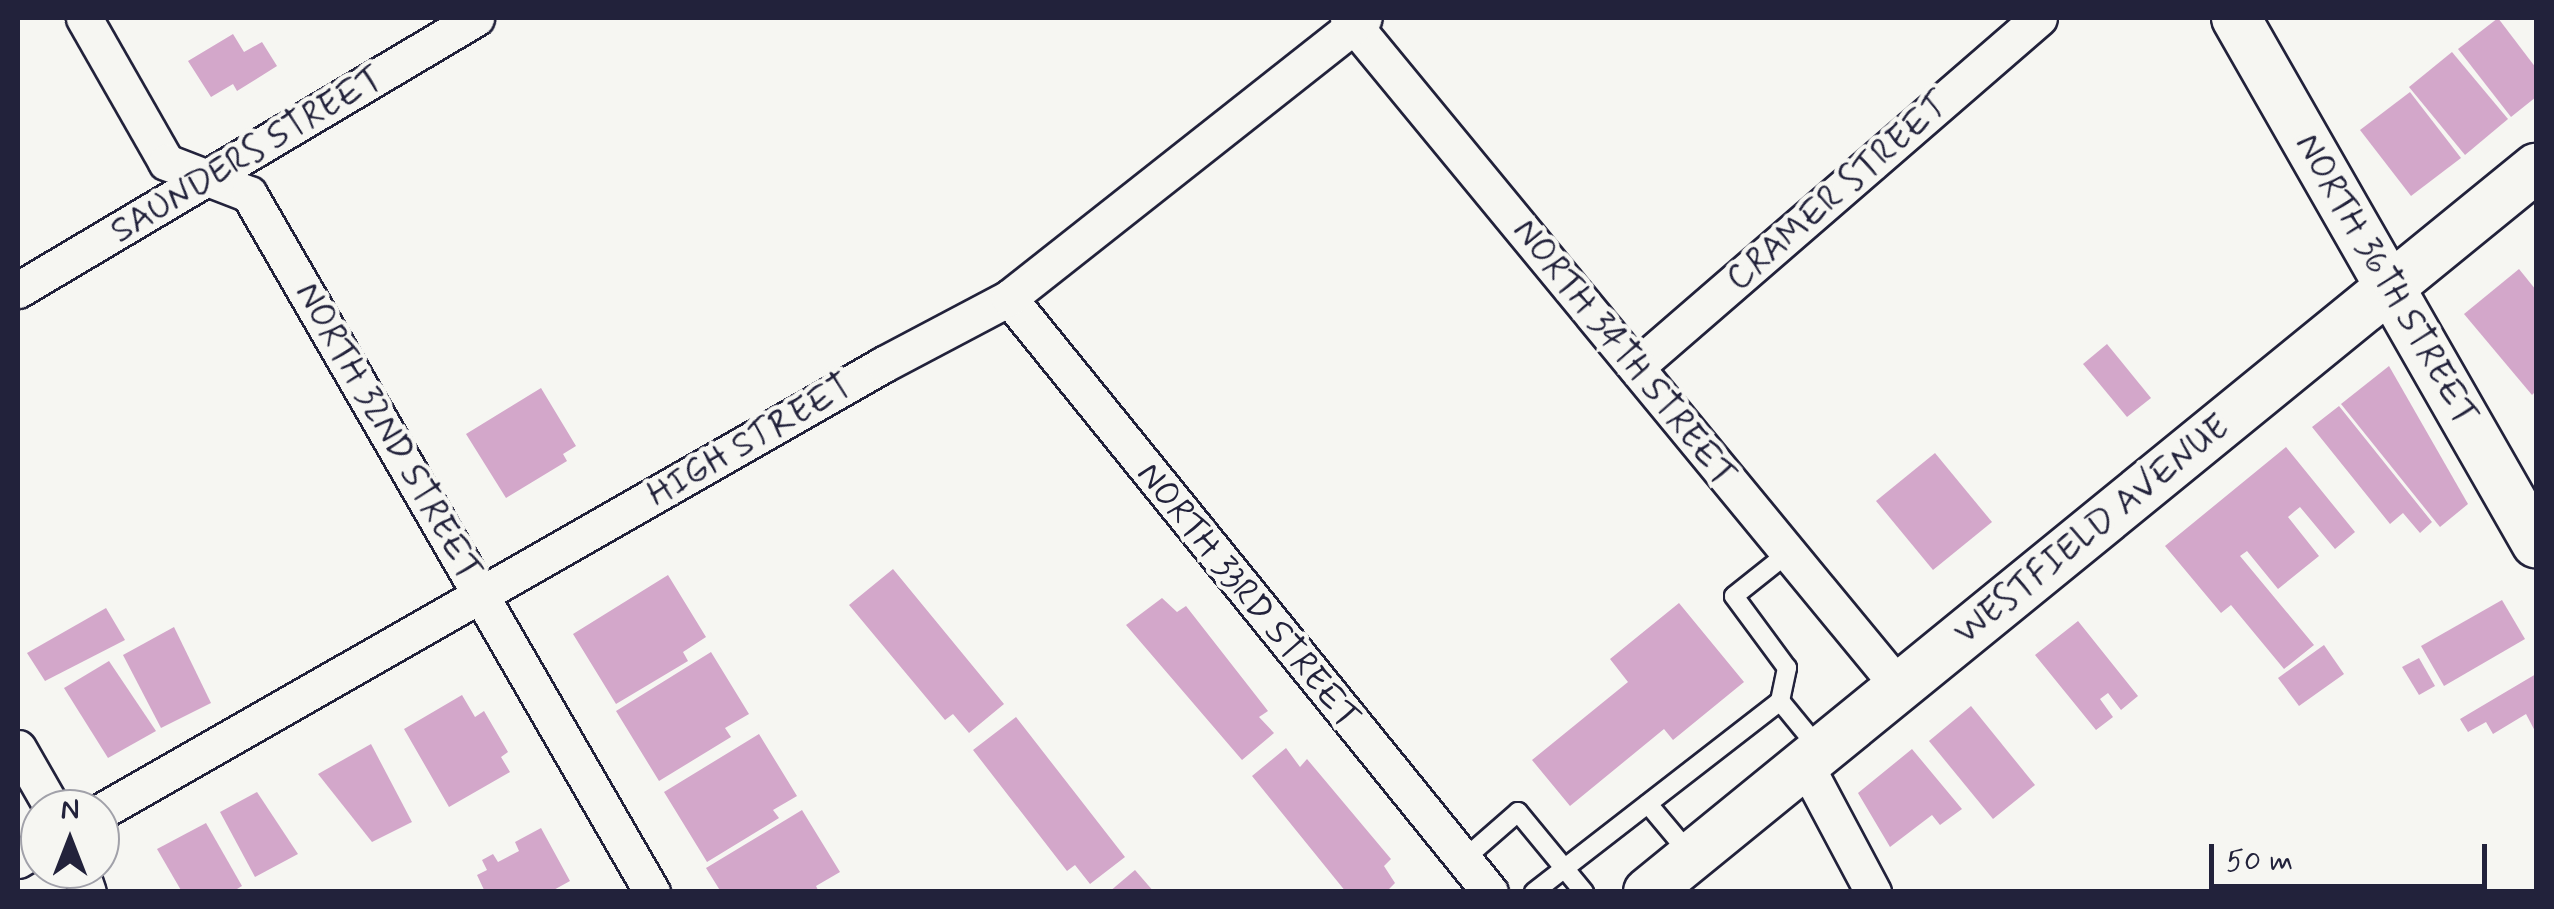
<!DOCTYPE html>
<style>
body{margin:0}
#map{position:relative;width:2554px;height:909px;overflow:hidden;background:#f6f6f2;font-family:Mynerve,sans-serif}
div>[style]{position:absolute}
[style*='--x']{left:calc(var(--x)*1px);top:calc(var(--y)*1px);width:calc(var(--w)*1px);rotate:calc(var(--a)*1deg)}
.building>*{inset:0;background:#d3a7ca}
.roads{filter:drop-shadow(2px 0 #22223b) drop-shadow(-2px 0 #22223b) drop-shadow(0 2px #22223b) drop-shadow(0 -2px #22223b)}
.lane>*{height:18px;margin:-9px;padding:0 9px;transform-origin:9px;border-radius:9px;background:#f6f6f2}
.street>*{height:35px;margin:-17.5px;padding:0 17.5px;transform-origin:17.5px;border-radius:17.5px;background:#f6f6f2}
.secondary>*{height:48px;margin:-24px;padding:0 24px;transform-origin:24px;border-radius:24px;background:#f6f6f2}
span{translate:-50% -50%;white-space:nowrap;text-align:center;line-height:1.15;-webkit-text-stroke:9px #f6f6f2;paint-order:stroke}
.street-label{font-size:35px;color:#22223b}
.frame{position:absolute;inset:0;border:20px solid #22223b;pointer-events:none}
.north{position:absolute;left:20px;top:789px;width:100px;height:100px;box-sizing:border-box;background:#f6f6f2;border:2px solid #a1a1a9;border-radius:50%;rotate:0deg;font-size:28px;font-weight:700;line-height:40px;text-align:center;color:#22223b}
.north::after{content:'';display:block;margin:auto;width:35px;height:45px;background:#22223b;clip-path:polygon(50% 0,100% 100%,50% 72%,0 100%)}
.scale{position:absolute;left:2209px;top:844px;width:278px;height:45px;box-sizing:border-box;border:5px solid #22223b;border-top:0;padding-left:12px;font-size:30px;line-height:35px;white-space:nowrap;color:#22223b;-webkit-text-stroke:8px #f6f6f2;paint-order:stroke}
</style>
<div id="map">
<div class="building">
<div style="clip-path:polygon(2498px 18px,2536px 68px,2536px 97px,2511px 117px,2458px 49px)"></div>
<div style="clip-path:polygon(233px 34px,244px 52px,262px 42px,277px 66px,237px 91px,233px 84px,211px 97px,188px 61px)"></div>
<div style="clip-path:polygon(2452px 52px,2508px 119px,2465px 155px,2409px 87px)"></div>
<div style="clip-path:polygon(2410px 92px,2461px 158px,2411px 196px,2360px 130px)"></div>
<div style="clip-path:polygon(2519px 269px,2536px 290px,2536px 391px,2532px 395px,2464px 314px)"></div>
<div style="clip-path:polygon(2107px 344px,2151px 398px,2127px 417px,2083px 364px)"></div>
<div style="clip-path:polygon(2389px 366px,2468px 504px,2440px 527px,2341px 404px)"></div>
<div style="clip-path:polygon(541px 388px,576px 446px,563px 454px,567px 461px,506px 498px,466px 434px)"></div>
<div style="clip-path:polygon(2339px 406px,2432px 522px,2420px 533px,2403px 513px,2390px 524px,2312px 427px)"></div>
<div style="clip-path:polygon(2286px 447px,2355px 532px,2335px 549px,2300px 507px,2295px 511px,2288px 517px,2319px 556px,2278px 589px,2247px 551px,2240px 556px,2314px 645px,2284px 669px,2231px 605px,2221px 613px,2165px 546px)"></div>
<div style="clip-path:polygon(1935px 453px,1992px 522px,1933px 570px,1876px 501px)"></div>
<div style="clip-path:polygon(893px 569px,1004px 704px,969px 733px,953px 714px,945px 720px,849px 605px)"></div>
<div style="clip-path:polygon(668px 575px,706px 637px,683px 652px,688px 661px,616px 704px,573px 634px)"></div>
<div style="clip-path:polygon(1162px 598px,1177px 612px,1186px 606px,1268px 711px,1259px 717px,1274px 733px,1242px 760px,1126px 625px)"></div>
<div style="clip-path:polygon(2502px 600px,2525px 639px,2444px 686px,2421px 646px)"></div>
<div style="clip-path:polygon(1679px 603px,1744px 682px,1673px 740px,1664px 729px,1570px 806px,1532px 760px,1628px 682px,1610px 659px)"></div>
<div style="clip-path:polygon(106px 608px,125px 640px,45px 681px,27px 653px)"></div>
<div style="clip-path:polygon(2078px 621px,2138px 696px,2121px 710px,2108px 693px,2100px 699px,2113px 717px,2096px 730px,2035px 655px)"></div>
<div style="clip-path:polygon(174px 627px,211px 703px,161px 728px,123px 655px)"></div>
<div style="clip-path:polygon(2324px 645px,2344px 674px,2299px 706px,2278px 678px)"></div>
<div style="clip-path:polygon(711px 652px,749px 714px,725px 728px,731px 737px,659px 781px,616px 711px)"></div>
<div style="clip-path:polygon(2419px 658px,2435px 686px,2419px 695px,2402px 667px)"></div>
<div style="clip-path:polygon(109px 661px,156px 731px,108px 758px,64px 688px)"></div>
<div style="clip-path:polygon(2536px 674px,2536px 733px,2526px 714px,2493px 734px,2486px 722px,2468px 732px,2460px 719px)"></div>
<div style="clip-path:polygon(462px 695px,475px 717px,484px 711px,508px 752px,501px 757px,510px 772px,449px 807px,404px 729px)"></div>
<div style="clip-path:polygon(1971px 706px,2035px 785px,1993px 819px,1929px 741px)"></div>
<div style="clip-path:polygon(1016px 717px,1125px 857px,1090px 884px,1075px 865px,1067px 871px,973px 750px)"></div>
<div style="clip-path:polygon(759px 734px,797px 796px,773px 810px,779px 818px,707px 862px,664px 792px)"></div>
<div style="clip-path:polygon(371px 744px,412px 822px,372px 842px,318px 774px)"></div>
<div style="clip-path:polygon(1286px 748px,1300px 767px,1307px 759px,1391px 859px,1384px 866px,1395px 883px,1386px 892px,1346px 892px,1252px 776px)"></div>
<div style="clip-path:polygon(1912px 749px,1962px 809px,1940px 825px,1932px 815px,1890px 847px,1858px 793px)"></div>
<div style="clip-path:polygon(257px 792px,298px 854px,255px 877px,220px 812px)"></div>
<div style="clip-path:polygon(802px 810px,840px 872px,816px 886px,819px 892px,721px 892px,706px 868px)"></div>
<div style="clip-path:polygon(206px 823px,242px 886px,232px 892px,182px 892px,157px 849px)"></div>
<div style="clip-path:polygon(541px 828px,570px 881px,550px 892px,485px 892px,477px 875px,487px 870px,482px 860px,493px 854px,498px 862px,519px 851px,515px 842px)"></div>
<div style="clip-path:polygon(1135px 870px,1154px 892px,1109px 892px)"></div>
</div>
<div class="roads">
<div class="lane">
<div style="--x:1780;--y:701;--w:65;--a:50.6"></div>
<div style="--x:1648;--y:804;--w:64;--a:50.1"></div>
<div style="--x:1463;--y:860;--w:73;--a:-41.1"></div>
<div style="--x:1518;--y:812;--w:104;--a:50.5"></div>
<div style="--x:1534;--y:892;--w:311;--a:-37.8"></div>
<div style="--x:1780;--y:701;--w:34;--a:-78"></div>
<div style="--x:1787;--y:668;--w:89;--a:-126.4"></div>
<div style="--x:1734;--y:596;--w:69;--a:-38.5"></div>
</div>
<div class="street">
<div style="--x:84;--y:18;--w:166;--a:60.3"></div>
<div style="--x:166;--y:162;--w:89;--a:21.1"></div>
<div style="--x:249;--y:194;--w:806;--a:60"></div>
<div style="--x:1348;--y:18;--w:868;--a:50.52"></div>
<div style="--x:18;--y:290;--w:533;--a:-30.71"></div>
<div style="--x:1009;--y:298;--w:764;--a:51"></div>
<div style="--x:1636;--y:367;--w:533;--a:-40.89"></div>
<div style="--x:18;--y:748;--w:70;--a:60.2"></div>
<div style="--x:1806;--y:766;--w:143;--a:62"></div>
<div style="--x:100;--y:812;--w:903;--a:-29.74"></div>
<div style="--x:884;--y:364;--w:141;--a:-27.8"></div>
<div style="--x:1009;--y:298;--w:452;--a:-38.3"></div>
<div style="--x:18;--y:860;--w:26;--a:-31"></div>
<div style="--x:80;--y:869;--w:24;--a:71"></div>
</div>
<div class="secondary">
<div style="--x:2236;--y:18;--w:605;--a:60.26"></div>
<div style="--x:1648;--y:892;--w:1146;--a:-39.19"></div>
</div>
</div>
<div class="street-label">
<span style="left:247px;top:155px;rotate:-31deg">SAUNDERS STREET</span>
<span style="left:1838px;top:192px;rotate:-41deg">CRAMER STREET</span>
<span style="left:2386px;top:280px;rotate:60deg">NORTH 36TH STREET</span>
<span style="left:1624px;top:353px;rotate:51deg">NORTH 34TH STREET</span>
<span style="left:388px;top:432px;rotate:60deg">NORTH 32ND STREET</span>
<span style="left:750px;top:441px;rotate:-30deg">HIGH STREET</span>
<span style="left:2092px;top:530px;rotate:-39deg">WESTFIELD AVENUE</span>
<span style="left:1248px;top:596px;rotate:51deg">NORTH 33RD STREET</span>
</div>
<div class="frame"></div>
<div class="north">N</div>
<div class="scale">50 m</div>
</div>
